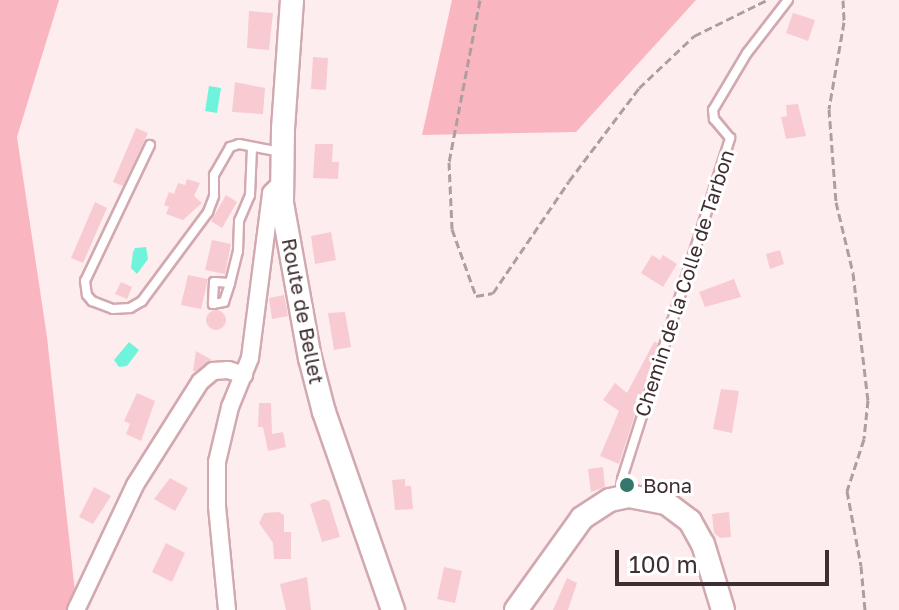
<!DOCTYPE html>
<style>
body{margin:0}
#map{position:relative;width:899px;height:610px;overflow:hidden;background:#feedef;font-family:"Golos Text",sans-serif}
div>[style]{position:absolute}
[style*='--x']{left:calc(var(--x)*1px);top:calc(var(--y)*1px);width:calc(var(--w)*1px);rotate:calc(var(--a)*1deg)}
.green>*{inset:0;background:#fab6c0}
.water>*{inset:0;background:#6ff4db}
.building>*{inset:0;background:#f7cbd1}
.round{border-radius:50%}
.path>*{height:3px;margin-top:-1.5px;transform-origin:0;background:repeating-linear-gradient(90deg,#af9ea0 0 8px,transparent 0 12px)}
.roads{filter:drop-shadow(2px 0 #d2a9af) drop-shadow(-2px 0 #d2a9af) drop-shadow(0 2px #d2a9af) drop-shadow(0 -2px #d2a9af)}
.service>*{height:8px;margin:-4px;padding:0 4px;transform-origin:4px;border-radius:4px;background:#fff}
.minor>*{height:16px;margin:-8px;padding:0 8px;transform-origin:8px;border-radius:8px;background:#fff}
.secondary>*{height:22px;margin:-11px;padding:0 11px;transform-origin:11px;border-radius:11px;background:#fff}
.dots>*{width:22px;height:22px;translate:-50% -50%;box-sizing:border-box;border:4px solid #fff;border-radius:50%}
span{translate:-50% -50%;white-space:nowrap;text-align:center;line-height:1.15;-webkit-text-stroke:6px #fff;paint-order:stroke}
.street-label{font-size:20px;color:#3f2e31}
.poi-label{font-size:20px;color:#3f2e31}
.left{translate:0 -50%;text-align:left}
.scale{position:absolute;left:615px;top:550px;width:214px;height:36px;box-sizing:border-box;border:4px solid #3f2e31;border-top:0;padding-left:10px;font-size:24px;line-height:28px;white-space:nowrap;color:#3f2e31;-webkit-text-stroke:6px #fff;paint-order:stroke}
</style>
<div id="map">
<div class="green">
<div style="clip-path:polygon(0 0,59px 0,17px 137px,47px 337px,77px 610px,0 610px)"></div>
<div style="clip-path:polygon(452px 0,696px 0,576px 132px,422px 135px)"></div>
</div>
<div class="water">
<div style="clip-path:polygon(209px 86px,221px 88px,217px 113px,205px 111px)"></div>
<div style="clip-path:polygon(146px 247px,148px 259px,137px 274px,131px 268px,133px 252px,135px 248px)"></div>
<div style="clip-path:polygon(129px 342px,139px 350px,127px 366px,119px 367px,114px 360px)"></div>
</div>
<div class="building">
<div style="clip-path:polygon(249px 11px,273px 13px,269px 50px,247px 48px)"></div>
<div style="clip-path:polygon(793px 13px,815px 20px,808px 41px,786px 33px)"></div>
<div style="clip-path:polygon(313px 57px,328px 58px,326px 90px,311px 89px)"></div>
<div style="clip-path:polygon(235px 82px,265px 88px,263px 114px,232px 112px)"></div>
<div style="clip-path:polygon(798px 104px,806px 136px,786px 139px,781px 117px,787px 116px,786px 105px)"></div>
<div style="clip-path:polygon(136px 128px,148px 133px,123px 186px,113px 182px)"></div>
<div style="clip-path:polygon(315px 144px,333px 144px,332px 162px,339px 162px,338px 179px,313px 178px)"></div>
<div style="clip-path:polygon(187px 179px,200px 183px,194px 196px,202px 203px,183px 220px,166px 214px,169px 207px,164px 205px,169px 192px,174px 194px,178px 183px,185px 185px)"></div>
<div style="clip-path:polygon(226px 195px,237px 202px,222px 228px,211px 221px)"></div>
<div style="clip-path:polygon(95px 202px,107px 208px,83px 263px,71px 258px)"></div>
<div style="clip-path:polygon(331px 232px,336px 260px,315px 264px,311px 236px)"></div>
<div style="clip-path:polygon(212px 240px,231px 244px,225px 274px,205px 270px)"></div>
<div style="clip-path:polygon(780px 250px,784px 264px,770px 269px,766px 254px)"></div>
<div style="clip-path:polygon(652px 255px,660px 260px,663px 255px,677px 264px,663px 287px,641px 273px)"></div>
<div style="clip-path:polygon(188px 275px,208px 279px,201px 309px,181px 305px)"></div>
<div style="clip-path:polygon(734px 279px,741px 297px,705px 307px,699px 292px)"></div>
<div style="clip-path:polygon(121px 282px,132px 287px,127px 299px,115px 294px)"></div>
<div style="clip-path:polygon(284px 295px,288px 316px,272px 319px,269px 298px)"></div>
<div class="round" style="left:206px;top:310px;width:20px;height:20px"></div>
<div style="clip-path:polygon(345px 312px,351px 347px,334px 350px,328px 313px)"></div>
<div style="clip-path:polygon(654px 342px,658px 343px,619px 464px,600px 456px,619px 411px,603px 400px,615px 383px,627px 393px)"></div>
<div style="clip-path:polygon(196px 351px,212px 360px,196px 371px,193px 371px)"></div>
<div style="clip-path:polygon(721px 389px,739px 391px,732px 433px,713px 429px)"></div>
<div style="clip-path:polygon(137px 393px,155px 401px,141px 441px,126px 434px,130px 424px,124px 421px)"></div>
<div style="clip-path:polygon(259px 403px,271px 403px,272px 434px,283px 432px,286px 447px,268px 451px,263px 427px,258px 427px)"></div>
<div style="clip-path:polygon(603px 467px,605px 487px,591px 492px,588px 469px)"></div>
<div style="clip-path:polygon(170px 478px,188px 488px,175px 511px,154px 499px)"></div>
<div style="clip-path:polygon(405px 479px,405px 486px,411px 486px,413px 509px,395px 510px,392px 480px)"></div>
<div style="clip-path:polygon(94px 487px,111px 496px,93px 524px,79px 517px)"></div>
<div style="clip-path:polygon(324px 499px,329px 501px,340px 537px,322px 542px,310px 504px)"></div>
<div style="clip-path:polygon(279px 512px,284px 515px,284px 532px,291px 532px,291px 559px,274px 559px,273px 543px,259px 523px,264px 513px)"></div>
<div style="clip-path:polygon(729px 512px,731px 537px,720px 538px,714px 533px,712px 514px)"></div>
<div style="clip-path:polygon(166px 543px,185px 553px,172px 582px,152px 572px)"></div>
<div style="clip-path:polygon(444px 567px,462px 571px,455px 603px,437px 599px)"></div>
<div style="clip-path:polygon(307px 577px,311px 610px,286px 610px,280px 584px)"></div>
<div style="clip-path:polygon(567px 578px,577px 583px,568px 610px,553px 610px)"></div>
</div>
<div class="path">
<div style="--x:480;--y:0;--w:165;--a:100.8"></div>
<div style="--x:449;--y:162;--w:67;--a:87.4"></div>
<div style="--x:452;--y:229;--w:71;--a:70.3"></div>
<div style="--x:476;--y:296;--w:17;--a:-10"></div>
<div style="--x:493;--y:293;--w:135;--a:-55.8"></div>
<div style="--x:569;--y:181;--w:116;--a:-53"></div>
<div style="--x:639;--y:88;--w:76;--a:-43.4"></div>
<div style="--x:694;--y:36;--w:81;--a:-26.3"></div>
<div style="--x:843;--y:0;--w:22;--a:87"></div>
<div style="--x:844;--y:22;--w:88;--a:99.8"></div>
<div style="--x:829;--y:109;--w:93;--a:85.7"></div>
<div style="--x:836;--y:202;--w:73;--a:76.5"></div>
<div style="--x:853;--y:273;--w:128;--a:83.3"></div>
<div style="--x:868;--y:400;--w:39;--a:96"></div>
<div style="--x:864;--y:439;--w:55;--a:108.1"></div>
<div style="--x:847;--y:491;--w:76;--a:79.4"></div>
<div style="--x:861;--y:566;--w:44;--a:84.8"></div>
</div>
<div class="roads">
<div class="service">
<div style="--x:150;--y:145;--w:151;--a:115.5"></div>
<div style="--x:85;--y:281;--w:14;--a:82"></div>
<div style="--x:87;--y:295;--w:8;--a:50"></div>
<div style="--x:92;--y:301;--w:22;--a:21"></div>
<div style="--x:113;--y:309;--w:17;--a:-3"></div>
<div style="--x:130;--y:308;--w:14;--a:-30"></div>
<div style="--x:142;--y:301;--w:111;--a:-53.4"></div>
<div style="--x:208;--y:212;--w:17;--a:-69"></div>
<div style="--x:214;--y:196;--w:21;--a:-90"></div>
<div style="--x:214;--y:175;--w:32;--a:-60"></div>
<div style="--x:230;--y:147;--w:9;--a:-18"></div>
<div style="--x:239;--y:144;--w:43;--a:10.8"></div>
<div style="--x:230;--y:283;--w:16;--a:-176"></div>
<div style="--x:214;--y:282;--w:22;--a:93"></div>
<div style="--x:213;--y:304;--w:11;--a:-10"></div>
<div style="--x:224;--y:302;--w:20;--a:-72"></div>
<div style="--x:230;--y:283;--w:33;--a:-76"></div>
<div style="--x:238;--y:251;--w:30;--a:-88"></div>
<div style="--x:239;--y:221;--w:28;--a:-67"></div>
<div style="--x:250;--y:195;--w:48;--a:-87.6"></div>
<div style="--x:620;--y:496;--w:17;--a:-83"></div>
<div style="--x:622;--y:479;--w:358;--a:-72.4"></div>
<div style="--x:730;--y:138;--w:25;--a:-130"></div>
<div style="--x:714;--y:119;--w:9;--a:-96"></div>
<div style="--x:713;--y:110;--w:66;--a:-59.2"></div>
<div style="--x:747;--y:53;--w:67;--a:-52.3"></div>
</div>
<div class="minor">
<div style="--x:76;--y:610;--w:138;--a:-64.7"></div>
<div style="--x:135;--y:485;--w:122;--a:-57.7"></div>
<div style="--x:200;--y:382;--w:17;--a:-40"></div>
<div style="--x:213;--y:371;--w:15;--a:-4"></div>
<div style="--x:228;--y:370;--w:17;--a:17"></div>
<div style="--x:227;--y:610;--w:104;--a:-95.5"></div>
<div style="--x:217;--y:506;--w:44;--a:-90"></div>
<div style="--x:217;--y:462;--w:57;--a:-76.7"></div>
<div style="--x:230;--y:407;--w:53;--a:-67.8"></div>
<div style="--x:250;--y:358;--w:166;--a:-82.7"></div>
<div style="--x:271;--y:193;--w:14;--a:-45"></div>
</div>
<div class="secondary">
<div style="--x:292;--y:0;--w:129;--a:94"></div>
<div style="--x:283;--y:129;--w:74;--a:90.8"></div>
<div style="--x:282;--y:203;--w:158;--a:79.8"></div>
<div style="--x:310;--y:358;--w:56;--a:75.5"></div>
<div style="--x:324;--y:412;--w:210;--a:70.8"></div>
<div style="--x:516;--y:610;--w:113;--a:-54.3"></div>
<div style="--x:582;--y:518;--w:33;--a:-33"></div>
<div style="--x:610;--y:500;--w:19;--a:-12"></div>
<div style="--x:629;--y:496;--w:38;--a:11"></div>
<div style="--x:666;--y:503;--w:30;--a:37"></div>
<div style="--x:690;--y:521;--w:26;--a:61"></div>
<div style="--x:703;--y:544;--w:69;--a:73.1"></div>
</div>
</div>
<div class="dots">
<div style="left:627px;top:485px;background:#34786b"></div>
</div>
<div class="street-label">
<span style="left:684px;top:283px;rotate:-72deg">Chemin de la Colle de Tarbon</span>
<span style="left:303px;top:311px;rotate:79deg">Route de Bellet</span>
</div>
<div class="poi-label">
<span class="left" style="left:643px;top:485px">Bona</span>
</div>
<div class="scale">100 m</div>
</div>
